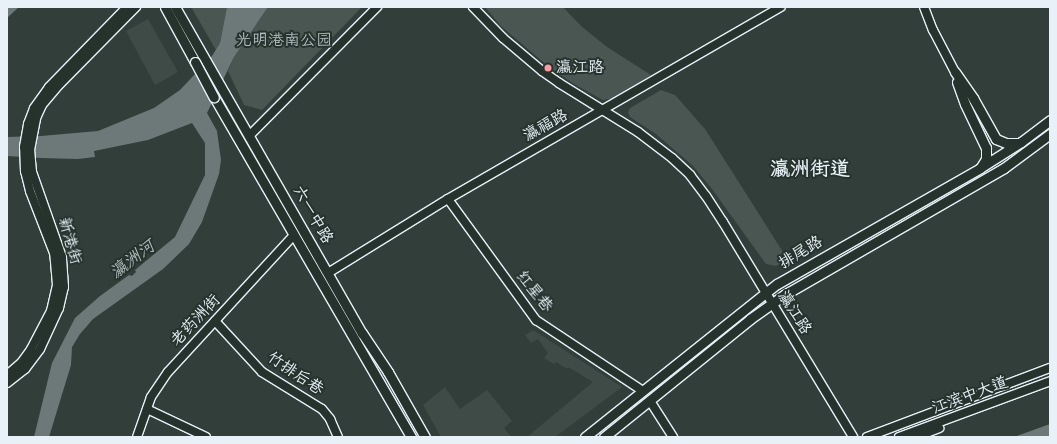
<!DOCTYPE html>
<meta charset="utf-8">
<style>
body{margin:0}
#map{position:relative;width:1057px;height:444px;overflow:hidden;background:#323e39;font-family:"Indie Flower","LXGW WenKai TC",sans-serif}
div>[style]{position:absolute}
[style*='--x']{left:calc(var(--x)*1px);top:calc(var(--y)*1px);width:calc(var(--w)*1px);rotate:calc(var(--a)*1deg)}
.built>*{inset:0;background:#3f4b46}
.green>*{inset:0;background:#495651}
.water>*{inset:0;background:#6d7978}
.roads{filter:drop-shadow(1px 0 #e8f1f8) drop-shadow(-1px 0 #e8f1f8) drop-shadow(0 1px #e8f1f8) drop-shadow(0 -1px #e8f1f8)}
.secondary>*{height:8px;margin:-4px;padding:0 4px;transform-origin:4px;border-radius:4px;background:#26332d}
.primary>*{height:9px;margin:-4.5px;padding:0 4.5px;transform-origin:4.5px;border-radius:4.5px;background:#26332d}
.bridges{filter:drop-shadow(1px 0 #e8f1f8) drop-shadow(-1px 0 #e8f1f8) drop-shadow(0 1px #e8f1f8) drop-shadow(0 -1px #e8f1f8)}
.primary-bridge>*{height:9px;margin:-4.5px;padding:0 4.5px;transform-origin:4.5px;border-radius:4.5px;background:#26332d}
.dots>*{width:11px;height:11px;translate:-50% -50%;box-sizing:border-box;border:2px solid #26332d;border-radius:50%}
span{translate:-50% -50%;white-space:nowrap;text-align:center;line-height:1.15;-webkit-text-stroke:4px #26332d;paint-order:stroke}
.park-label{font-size:16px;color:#b0bbbe}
.poi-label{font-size:16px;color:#e8f1f8}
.left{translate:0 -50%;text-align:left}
.street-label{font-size:16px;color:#e8f1f8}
.water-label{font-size:17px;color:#b1bbbe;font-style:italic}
.district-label{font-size:20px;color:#e8f1f8;font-weight:700}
.frame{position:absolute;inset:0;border:8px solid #e8f1f8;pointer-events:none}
</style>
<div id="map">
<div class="built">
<div style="clip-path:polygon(148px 19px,178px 72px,155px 85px,126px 31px)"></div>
<div style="clip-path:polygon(533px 330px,622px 387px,555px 437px,527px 437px,593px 382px,568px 367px,567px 369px,556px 362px,554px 364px,544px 358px,548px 353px,538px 339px,531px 343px,525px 335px)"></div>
<div style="clip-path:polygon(445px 387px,460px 409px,487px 390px,512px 421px,504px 428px,511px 437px,441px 437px,423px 405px)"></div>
</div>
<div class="green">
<div style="clip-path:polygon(191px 7px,227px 7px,220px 43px,216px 50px)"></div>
<div style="clip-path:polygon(268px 7px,362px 7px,262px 110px,244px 105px,228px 71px,234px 57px)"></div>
<div style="clip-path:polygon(485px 7px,563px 7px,581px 26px,607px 47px,651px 75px,614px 98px,603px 100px,574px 84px,549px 67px,501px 26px)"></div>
<div style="clip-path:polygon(661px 90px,675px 95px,705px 129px,788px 260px,776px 266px,766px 264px,712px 189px,693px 166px,656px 134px,630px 117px,628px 112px,630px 108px)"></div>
</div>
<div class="water">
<div style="clip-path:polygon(7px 7px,19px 7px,7px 18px)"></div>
<div style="clip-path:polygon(227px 7px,268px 7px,234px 57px,207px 113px,217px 131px,221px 160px,219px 174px,202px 222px,189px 244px,163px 269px,93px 319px,80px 334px,72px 347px,71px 365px,49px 437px,34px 437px,52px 363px,75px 318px,100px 296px,129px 275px,132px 276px,136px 272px,135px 270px,175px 237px,205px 175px,205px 143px,192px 123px,148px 140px,94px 151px,95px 157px,78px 159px,41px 158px,7px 156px,7px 137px,41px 136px,98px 131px,154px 108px,180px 90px,212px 56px,220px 43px)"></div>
<div style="clip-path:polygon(1050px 424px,1050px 437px,1014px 437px)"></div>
</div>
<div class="roads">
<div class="secondary">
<div style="--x:473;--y:7;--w:43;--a:45.9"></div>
<div style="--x:503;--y:38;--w:51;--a:40.2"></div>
<div style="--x:542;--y:71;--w:21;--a:35"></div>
<div style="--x:559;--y:83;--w:93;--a:31.8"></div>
<div style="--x:638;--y:132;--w:43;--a:37.4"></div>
<div style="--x:672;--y:158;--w:25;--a:43"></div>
<div style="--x:690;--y:175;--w:26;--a:53"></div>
<div style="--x:706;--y:196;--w:31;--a:57"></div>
<div style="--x:723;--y:222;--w:251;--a:58.8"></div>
<div style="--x:924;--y:7;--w:25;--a:69"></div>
<div style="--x:933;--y:30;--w:47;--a:62.4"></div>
<div style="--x:249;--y:136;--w:182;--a:-45.2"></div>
<div style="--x:448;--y:199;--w:150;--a:54"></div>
<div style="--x:536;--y:320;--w:128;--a:33.6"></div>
<div style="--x:328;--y:273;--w:141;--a:-31.7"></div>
<div style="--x:448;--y:199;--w:384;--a:-30"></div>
<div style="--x:215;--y:321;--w:69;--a:47.3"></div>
<div style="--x:262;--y:372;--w:70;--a:31.7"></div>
<div style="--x:322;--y:409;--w:13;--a:51"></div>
<div style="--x:330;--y:419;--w:20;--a:66"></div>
<div style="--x:7;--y:375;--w:18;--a:-41"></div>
<div style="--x:21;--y:363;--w:17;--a:-54"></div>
<div style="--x:31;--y:349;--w:43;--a:-62.2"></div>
<div style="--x:51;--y:311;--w:27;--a:-77"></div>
<div style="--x:57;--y:285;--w:32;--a:-95"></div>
<div style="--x:54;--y:253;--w:66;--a:-111.2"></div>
<div style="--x:30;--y:191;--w:21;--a:-104"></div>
<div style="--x:25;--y:171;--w:24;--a:-92"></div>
<div style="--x:24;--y:147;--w:23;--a:-80"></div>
<div style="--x:28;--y:124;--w:17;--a:-69"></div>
<div style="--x:34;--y:108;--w:26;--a:-54"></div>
<div style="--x:49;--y:87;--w:112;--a:-45.7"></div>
<div style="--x:7;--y:383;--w:23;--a:-38"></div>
<div style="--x:25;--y:369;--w:25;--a:-53"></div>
<div style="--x:40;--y:349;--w:45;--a:-65.1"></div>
<div style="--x:59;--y:308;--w:22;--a:-77"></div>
<div style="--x:64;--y:287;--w:30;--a:-94"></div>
<div style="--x:62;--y:257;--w:90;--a:-109.4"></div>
<div style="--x:32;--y:172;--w:22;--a:-95"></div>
<div style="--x:30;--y:150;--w:33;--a:-79"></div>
<div style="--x:36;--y:118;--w:14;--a:-65"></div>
<div style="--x:42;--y:105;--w:26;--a:-50"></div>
<div style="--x:59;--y:85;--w:110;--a:-45.4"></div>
<div style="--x:650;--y:401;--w:43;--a:57.4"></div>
<div style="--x:147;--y:409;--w:65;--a:25.4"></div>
<div style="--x:137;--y:437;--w:42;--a:-70.7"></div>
<div style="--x:151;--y:397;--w:30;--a:-56"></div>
<div style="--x:168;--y:372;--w:186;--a:-47.4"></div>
<div style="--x:867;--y:437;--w:196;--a:-20.7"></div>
<div style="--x:899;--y:437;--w:161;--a:-20.3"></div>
<div style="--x:916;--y:437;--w:25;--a:-21"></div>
</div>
<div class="primary">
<div style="--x:165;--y:7;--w:63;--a:61.4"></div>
<div style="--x:175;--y:7;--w:376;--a:60.2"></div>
<div style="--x:362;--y:333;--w:47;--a:56.3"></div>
<div style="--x:388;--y:372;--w:75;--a:60.4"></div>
<div style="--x:955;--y:72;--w:32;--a:55"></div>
<div style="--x:973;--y:98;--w:47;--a:60.7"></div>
<div style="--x:996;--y:139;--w:11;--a:22"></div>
<div style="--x:1006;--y:143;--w:11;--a:0"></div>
<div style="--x:957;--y:82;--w:23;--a:70"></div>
<div style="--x:965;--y:104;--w:49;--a:64.5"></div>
<div style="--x:986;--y:148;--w:11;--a:90"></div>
<div style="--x:986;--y:159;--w:9;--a:122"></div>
<div style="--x:214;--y:97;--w:393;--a:59.9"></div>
<div style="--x:585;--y:437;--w:246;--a:-38.6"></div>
<div style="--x:777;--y:284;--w:234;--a:-29.7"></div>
<div style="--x:980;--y:168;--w:49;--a:-32.4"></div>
<div style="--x:1021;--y:142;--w:36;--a:-37"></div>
<div style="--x:604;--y:437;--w:188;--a:-38.9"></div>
<div style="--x:750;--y:319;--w:42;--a:-35.2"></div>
<div style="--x:784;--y:295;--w:254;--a:-30"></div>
<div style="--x:1004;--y:168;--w:57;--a:-36.5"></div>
</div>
</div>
<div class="bridges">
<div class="primary-bridge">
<div style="--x:195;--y:62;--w:40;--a:62"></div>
</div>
</div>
<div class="dots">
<div style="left:548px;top:68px;background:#ff9aa2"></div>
</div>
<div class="park-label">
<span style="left:284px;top:41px">光明港南公园</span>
</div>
<div class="poi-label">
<span class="left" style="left:556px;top:68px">瀛江路</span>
</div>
<div class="street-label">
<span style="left:546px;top:126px;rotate:-29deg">瀛福路</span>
<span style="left:312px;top:215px;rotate:60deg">六一中路</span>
<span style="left:69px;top:241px;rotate:74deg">新港街</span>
<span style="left:801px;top:253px;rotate:-31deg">排尾路</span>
<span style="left:534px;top:292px;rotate:51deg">红星巷</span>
<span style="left:794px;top:313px;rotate:58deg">瀛江路</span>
<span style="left:196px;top:321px;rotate:-47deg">老药洲街</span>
<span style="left:295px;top:374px;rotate:34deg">竹排后巷</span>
<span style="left:970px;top:396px;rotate:-20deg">江滨中大道</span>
</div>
<div class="water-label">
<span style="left:133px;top:260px;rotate:-37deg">瀛洲河</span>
</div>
<div class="district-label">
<span style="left:810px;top:170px">瀛洲街道</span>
</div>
<div class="frame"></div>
</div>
